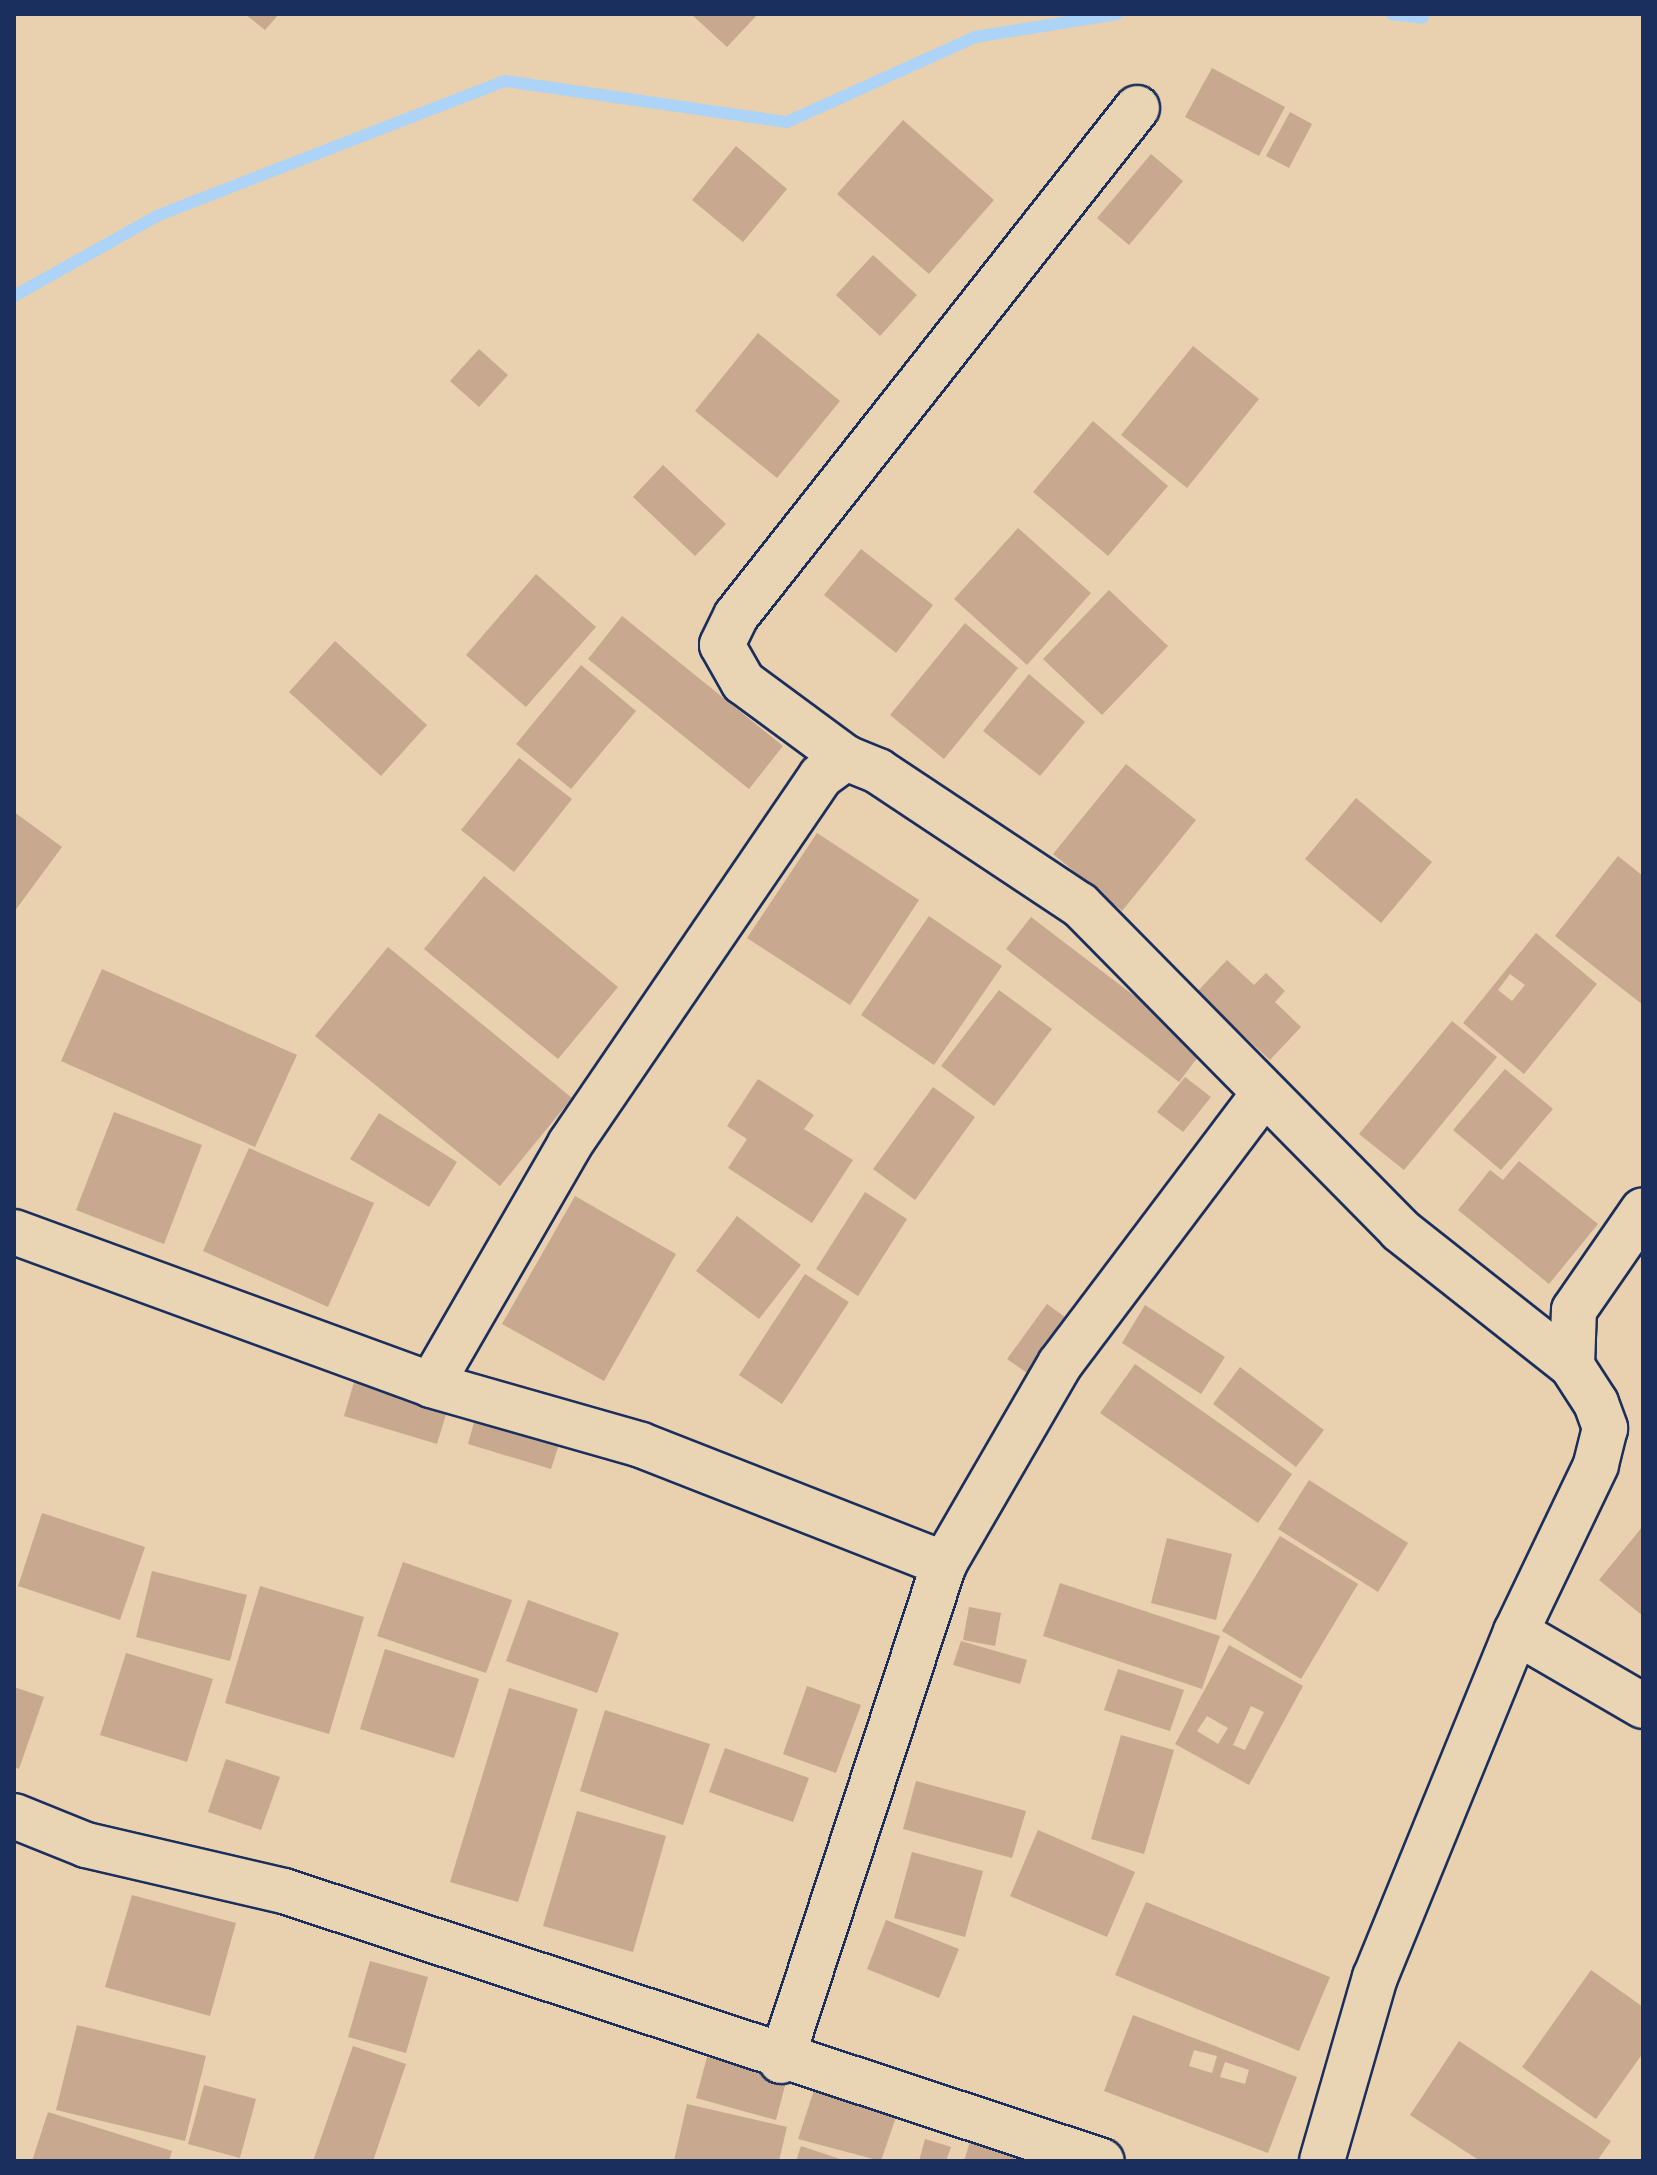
<!DOCTYPE html>
<style>
body{margin:0}
#map{position:relative;width:1657px;height:2175px;overflow:hidden;background:#e9d0ae;font-family:Mynerve,sans-serif}
div>[style]{position:absolute}
[style*='--x']{left:calc(var(--x)*1px);top:calc(var(--y)*1px);width:calc(var(--w)*1px);rotate:calc(var(--a)*1deg)}
.stream>*{height:12px;margin:-6px;padding:0 6px;transform-origin:6px;border-radius:6px;background:#add4f7}
.building>*{inset:0;background:#c8a88f}
.roads{filter:drop-shadow(2px 0 #1b2f5e) drop-shadow(-2px 0 #1b2f5e) drop-shadow(0 2px #1b2f5e) drop-shadow(0 -2px #1b2f5e)}
.minor>*{height:44px;margin:-22px;padding:0 22px;transform-origin:22px;border-radius:22px;background:#e9d4b3}
span{translate:-50% -50%;white-space:nowrap;text-align:center;line-height:1.15;-webkit-text-stroke:8px #e9d4b3;paint-order:stroke}
.frame{position:absolute;inset:0;border:16px solid #1b2f5e;pointer-events:none}
</style>
<div id="map">
<div class="stream">
<div style="--x:1392;--y:14;--w:31;--a:7"></div>
<div style="--x:14;--y:296;--w:166;--a:-29.2"></div>
<div style="--x:159;--y:215;--w:371;--a:-21.2"></div>
<div style="--x:505;--y:81;--w:285;--a:8.3"></div>
<div style="--x:787;--y:122;--w:206;--a:-24.3"></div>
<div style="--x:975;--y:37;--w:144;--a:-9.2"></div>
</div>
<div class="building">
<div style="clip-path:polygon(245px 14px,279px 14px,265px 30px)"></div>
<div style="clip-path:polygon(691px 14px,758px 14px,727px 47px)"></div>
<div style="clip-path:polygon(1212px 68px,1285px 107px,1259px 156px,1185px 117px)"></div>
<div style="clip-path:polygon(1290px 112px,1312px 124px,1289px 168px,1266px 156px)"></div>
<div style="clip-path:polygon(903px 120px,994px 200px,929px 274px,837px 194px)"></div>
<div style="clip-path:polygon(736px 146px,787px 189px,743px 242px,692px 200px)"></div>
<div style="clip-path:polygon(1151px 154px,1183px 181px,1129px 245px,1097px 218px)"></div>
<div style="clip-path:polygon(873px 255px,917px 295px,880px 336px,836px 295px)"></div>
<div style="clip-path:polygon(758px 333px,840px 401px,777px 478px,695px 411px)"></div>
<div style="clip-path:polygon(1193px 346px,1259px 399px,1187px 488px,1121px 435px)"></div>
<div style="clip-path:polygon(479px 349px,508px 375px,479px 407px,450px 381px)"></div>
<div style="clip-path:polygon(1093px 421px,1168px 486px,1108px 556px,1033px 492px)"></div>
<div style="clip-path:polygon(663px 465px,726px 524px,695px 556px,633px 497px)"></div>
<div style="clip-path:polygon(1018px 528px,1091px 593px,1027px 665px,954px 599px)"></div>
<div style="clip-path:polygon(861px 549px,933px 605px,896px 653px,824px 595px)"></div>
<div style="clip-path:polygon(536px 574px,596px 627px,526px 707px,466px 655px)"></div>
<div style="clip-path:polygon(1109px 590px,1168px 646px,1102px 715px,1043px 659px)"></div>
<div style="clip-path:polygon(622px 616px,783px 746px,749px 789px,588px 659px)"></div>
<div style="clip-path:polygon(965px 623px,1018px 668px,944px 759px,890px 715px)"></div>
<div style="clip-path:polygon(335px 641px,427px 725px,381px 776px,289px 692px)"></div>
<div style="clip-path:polygon(581px 665px,636px 711px,571px 789px,516px 744px)"></div>
<div style="clip-path:polygon(1029px 674px,1085px 722px,1040px 776px,983px 731px)"></div>
<div style="clip-path:polygon(519px 758px,572px 799px,514px 872px,461px 830px)"></div>
<div style="clip-path:polygon(1126px 764px,1196px 820px,1122px 911px,1053px 854px)"></div>
<div style="clip-path:polygon(1356px 798px,1432px 862px,1381px 923px,1305px 859px)"></div>
<div style="clip-path:polygon(14px 812px,62px 847px,14px 912px)"></div>
<div style="clip-path:polygon(817px 833px,919px 900px,850px 1005px,747px 938px)"></div>
<div style="clip-path:polygon(1618px 856px,1643px 876px,1643px 1005px,1555px 936px)"></div>
<div style="clip-path:polygon(484px 876px,618px 987px,558px 1059px,424px 949px)"></div>
<div style="clip-path:polygon(929px 916px,1002px 966px,934px 1065px,861px 1015px)"></div>
<div style="clip-path:polygon(1031px 917px,1204px 1049px,1179px 1082px,1006px 949px)"></div>
<div style="clip-path:polygon(evenodd,1536px 933px,1597px 984px,1524px 1074px,1463px 1023px,1536px 933px,1510px 974px,1525px 985px,1512px 1001px,1498px 990px,1510px 974px)"></div>
<div style="clip-path:polygon(388px 947px,572px 1098px,500px 1186px,315px 1036px)"></div>
<div style="clip-path:polygon(1227px 960px,1254px 985px,1266px 973px,1285px 991px,1275px 1002px,1301px 1027px,1270px 1060px,1197px 992px)"></div>
<div style="clip-path:polygon(102px 969px,297px 1055px,255px 1147px,61px 1061px)"></div>
<div style="clip-path:polygon(999px 990px,1052px 1029px,994px 1106px,941px 1066px)"></div>
<div style="clip-path:polygon(1452px 1021px,1497px 1057px,1404px 1170px,1359px 1134px)"></div>
<div style="clip-path:polygon(1505px 1069px,1553px 1109px,1501px 1170px,1453px 1130px)"></div>
<div style="clip-path:polygon(1185px 1077px,1211px 1097px,1183px 1132px,1157px 1112px)"></div>
<div style="clip-path:polygon(758px 1079px,814px 1115px,804px 1129px,853px 1160px,812px 1223px,728px 1168px,747px 1139px,727px 1126px)"></div>
<div style="clip-path:polygon(933px 1087px,975px 1117px,915px 1200px,873px 1169px)"></div>
<div style="clip-path:polygon(114px 1112px,202px 1145px,164px 1244px,76px 1210px)"></div>
<div style="clip-path:polygon(379px 1113px,457px 1162px,429px 1207px,350px 1159px)"></div>
<div style="clip-path:polygon(249px 1148px,374px 1203px,328px 1307px,203px 1251px)"></div>
<div style="clip-path:polygon(1519px 1161px,1598px 1224px,1549px 1284px,1458px 1210px,1490px 1170px,1503px 1180px)"></div>
<div style="clip-path:polygon(865px 1192px,907px 1219px,858px 1296px,816px 1269px)"></div>
<div style="clip-path:polygon(575px 1196px,676px 1254px,604px 1381px,502px 1324px)"></div>
<div style="clip-path:polygon(737px 1216px,801px 1265px,759px 1319px,696px 1271px)"></div>
<div style="clip-path:polygon(805px 1274px,849px 1302px,782px 1404px,739px 1375px)"></div>
<div style="clip-path:polygon(1047px 1304px,1072px 1322px,1033px 1377px,1007px 1359px)"></div>
<div style="clip-path:polygon(1145px 1305px,1225px 1357px,1201px 1394px,1122px 1343px)"></div>
<div style="clip-path:polygon(1135px 1364px,1292px 1474px,1258px 1523px,1100px 1413px)"></div>
<div style="clip-path:polygon(1240px 1367px,1324px 1430px,1296px 1467px,1213px 1404px)"></div>
<div style="clip-path:polygon(357px 1372px,450px 1401px,437px 1444px,344px 1416px)"></div>
<div style="clip-path:polygon(479px 1404px,564px 1429px,551px 1469px,468px 1444px)"></div>
<div style="clip-path:polygon(1309px 1480px,1408px 1543px,1378px 1592px,1278px 1529px)"></div>
<div style="clip-path:polygon(42px 1513px,145px 1547px,120px 1620px,18px 1586px)"></div>
<div style="clip-path:polygon(1643px 1526px,1643px 1616px,1599px 1580px)"></div>
<div style="clip-path:polygon(1280px 1536px,1358px 1584px,1301px 1679px,1222px 1631px)"></div>
<div style="clip-path:polygon(1167px 1538px,1232px 1554px,1216px 1620px,1151px 1603px)"></div>
<div style="clip-path:polygon(403px 1562px,512px 1600px,486px 1673px,377px 1636px)"></div>
<div style="clip-path:polygon(152px 1571px,247px 1595px,230px 1661px,136px 1637px)"></div>
<div style="clip-path:polygon(1060px 1583px,1220px 1636px,1202px 1689px,1043px 1636px)"></div>
<div style="clip-path:polygon(260px 1586px,364px 1617px,329px 1734px,225px 1703px)"></div>
<div style="clip-path:polygon(528px 1600px,619px 1633px,597px 1693px,506px 1661px)"></div>
<div style="clip-path:polygon(969px 1607px,1001px 1613px,995px 1646px,963px 1640px)"></div>
<div style="clip-path:polygon(961px 1641px,1027px 1660px,1020px 1684px,953px 1665px)"></div>
<div style="clip-path:polygon(evenodd,1229px 1645px,1303px 1686px,1249px 1785px,1175px 1744px,1229px 1645px,1251px 1706px,1264px 1712px,1245px 1750px,1233px 1745px,1251px 1706px,1229px 1645px,1207px 1716px,1228px 1728px,1218px 1744px,1197px 1731px,1207px 1716px)"></div>
<div style="clip-path:polygon(385px 1649px,479px 1679px,454px 1758px,360px 1729px)"></div>
<div style="clip-path:polygon(126px 1653px,213px 1679px,187px 1762px,100px 1735px)"></div>
<div style="clip-path:polygon(1118px 1669px,1184px 1690px,1170px 1731px,1104px 1710px)"></div>
<div style="clip-path:polygon(807px 1686px,861px 1705px,836px 1773px,783px 1754px)"></div>
<div style="clip-path:polygon(14px 1687px,44px 1697px,19px 1769px,14px 1767px)"></div>
<div style="clip-path:polygon(509px 1688px,578px 1709px,518px 1902px,450px 1882px)"></div>
<div style="clip-path:polygon(605px 1710px,710px 1744px,683px 1825px,580px 1791px)"></div>
<div style="clip-path:polygon(1121px 1735px,1174px 1750px,1144px 1854px,1091px 1839px)"></div>
<div style="clip-path:polygon(725px 1748px,809px 1778px,793px 1822px,709px 1792px)"></div>
<div style="clip-path:polygon(226px 1759px,280px 1777px,261px 1830px,208px 1812px)"></div>
<div style="clip-path:polygon(916px 1781px,1026px 1811px,1012px 1858px,903px 1829px)"></div>
<div style="clip-path:polygon(577px 1811px,666px 1836px,633px 1952px,543px 1926px)"></div>
<div style="clip-path:polygon(1038px 1830px,1135px 1872px,1107px 1937px,1010px 1896px)"></div>
<div style="clip-path:polygon(912px 1852px,983px 1871px,965px 1937px,894px 1918px)"></div>
<div style="clip-path:polygon(132px 1895px,236px 1923px,210px 2016px,105px 1987px)"></div>
<div style="clip-path:polygon(1146px 1902px,1330px 1977px,1299px 2051px,1115px 1975px)"></div>
<div style="clip-path:polygon(886px 1920px,959px 1949px,939px 1998px,867px 1969px)"></div>
<div style="clip-path:polygon(370px 1961px,428px 1977px,406px 2053px,348px 2037px)"></div>
<div style="clip-path:polygon(1591px 1970px,1643px 2007px,1643px 2053px,1596px 2119px,1522px 2067px)"></div>
<div style="clip-path:polygon(evenodd,1133px 2015px,1297px 2077px,1268px 2153px,1104px 2091px,1133px 2015px,1194px 2050px,1217px 2056px,1212px 2073px,1189px 2066px,1194px 2050px,1133px 2015px,1225px 2062px,1249px 2070px,1245px 2084px,1220px 2077px,1225px 2062px)"></div>
<div style="clip-path:polygon(77px 2025px,206px 2056px,185px 2141px,56px 2110px)"></div>
<div style="clip-path:polygon(1459px 2041px,1611px 2141px,1597px 2161px,1480px 2161px,1410px 2115px)"></div>
<div style="clip-path:polygon(353px 2046px,406px 2064px,373px 2161px,313px 2161px)"></div>
<div style="clip-path:polygon(707px 2057px,787px 2078px,776px 2120px,696px 2098px)"></div>
<div style="clip-path:polygon(816px 2084px,898px 2111px,881px 2161px,798px 2139px)"></div>
<div style="clip-path:polygon(204px 2085px,256px 2099px,240px 2158px,188px 2144px)"></div>
<div style="clip-path:polygon(687px 2104px,787px 2127px,779px 2161px,674px 2161px)"></div>
<div style="clip-path:polygon(48px 2112px,172px 2151px,169px 2161px,32px 2161px)"></div>
<div style="clip-path:polygon(925px 2139px,951px 2147px,946px 2161px,919px 2161px)"></div>
<div style="clip-path:polygon(970px 2142px,1029px 2160px,1029px 2161px,964px 2161px)"></div>
<div style="clip-path:polygon(801px 2146px,843px 2160px,843px 2161px,796px 2161px)"></div>
</div>
<div class="roads">
<div class="minor">
<div style="--x:1137;--y:108;--w:647;--a:128.29"></div>
<div style="--x:736;--y:616;--w:32;--a:116"></div>
<div style="--x:722;--y:645;--w:43;--a:60.4"></div>
<div style="--x:743;--y:682;--w:128;--a:36.4"></div>
<div style="--x:846;--y:758;--w:35;--a:22"></div>
<div style="--x:878;--y:771;--w:242;--a:33.6"></div>
<div style="--x:1080;--y:905;--w:456;--a:45.4"></div>
<div style="--x:1400;--y:1230;--w:219;--a:38.3"></div>
<div style="--x:1572;--y:1366;--w:44;--a:57"></div>
<div style="--x:1596;--y:1403;--w:27;--a:70"></div>
<div style="--x:1605;--y:1428;--w:38;--a:104"></div>
<div style="--x:1596;--y:1465;--w:185;--a:115.6"></div>
<div style="--x:1516;--y:1632;--w:373;--a:112.2"></div>
<div style="--x:1375;--y:1977;--w:191;--a:106.1"></div>
<div style="--x:14;--y:1232;--w:444;--a:20.1"></div>
<div style="--x:431;--y:1385;--w:218;--a:15.9"></div>
<div style="--x:641;--y:1445;--w:326;--a:21.4"></div>
<div style="--x:1572;--y:1366;--w:56;--a:-88"></div>
<div style="--x:1574;--y:1310;--w:121;--a:-55.4"></div>
<div style="--x:431;--y:1385;--w:278;--a:-60"></div>
<div style="--x:570;--y:1144;--w:445;--a:-55.7"></div>
<div style="--x:821;--y:776;--w:31;--a:-36"></div>
<div style="--x:1516;--y:1632;--w:147;--a:30.2"></div>
<div style="--x:14;--y:1816;--w:78;--a:21.9"></div>
<div style="--x:86;--y:1845;--w:203;--a:13.1"></div>
<div style="--x:284;--y:1891;--w:861;--a:18.27"></div>
<div style="--x:781;--y:2061;--w:523;--a:-71.84"></div>
<div style="--x:944;--y:1564;--w:231;--a:-59.9"></div>
<div style="--x:1060;--y:1364;--w:339;--a:-53"></div>
</div>
</div>
<div class="frame"></div>
</div>
